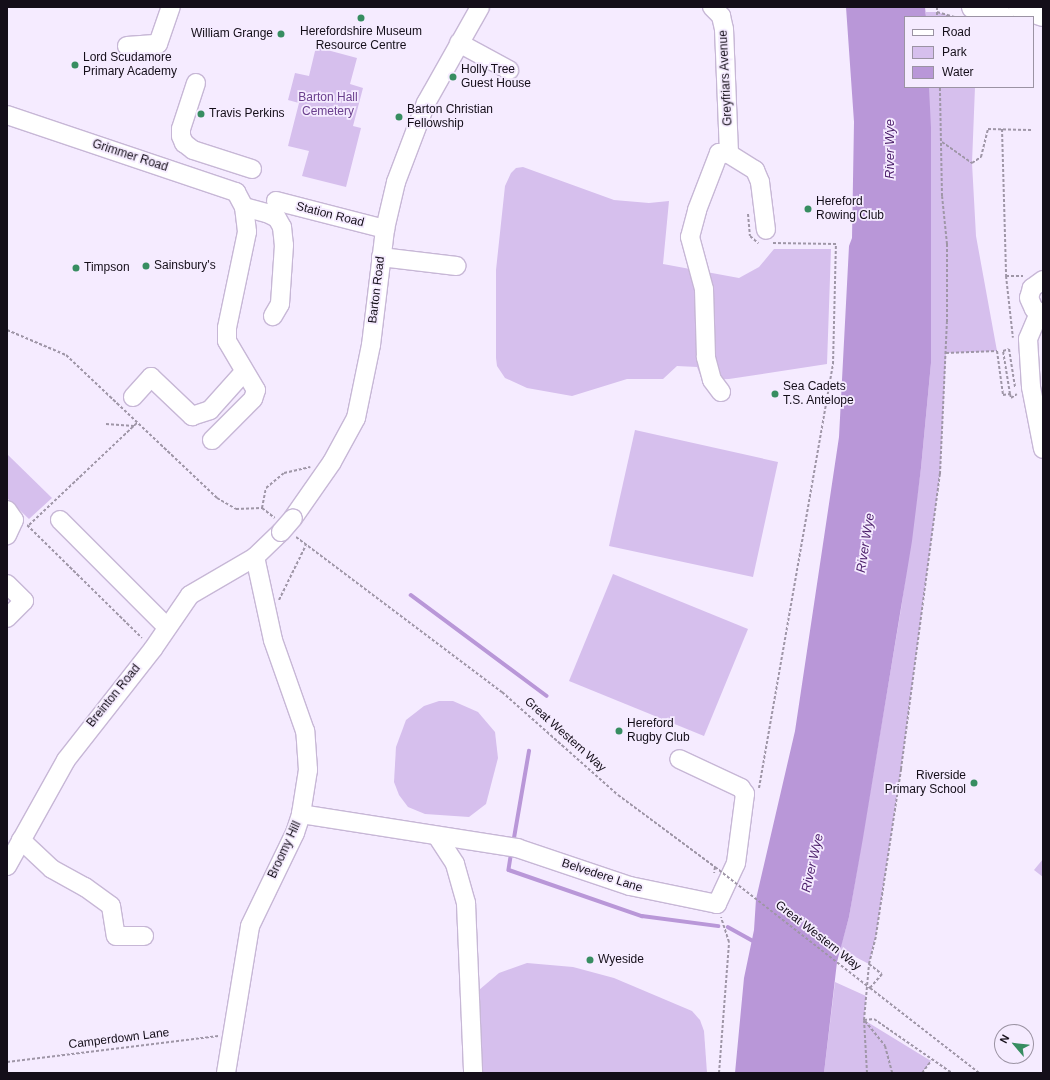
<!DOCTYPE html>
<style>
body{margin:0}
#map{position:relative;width:1050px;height:1080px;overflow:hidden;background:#f5ebff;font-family:Helvetica,sans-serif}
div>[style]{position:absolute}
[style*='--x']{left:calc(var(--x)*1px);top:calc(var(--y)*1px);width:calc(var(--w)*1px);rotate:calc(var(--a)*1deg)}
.green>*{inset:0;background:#d6bfed}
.water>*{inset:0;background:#b997d8}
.stream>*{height:3.5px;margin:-1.75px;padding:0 1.75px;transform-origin:1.75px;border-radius:1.75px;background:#b997d8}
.path>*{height:2px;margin-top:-1px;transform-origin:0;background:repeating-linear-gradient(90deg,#9f96a7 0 3px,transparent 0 5px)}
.roads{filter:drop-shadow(1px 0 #c7b7d6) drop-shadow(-1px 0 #c7b7d6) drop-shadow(0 1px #c7b7d6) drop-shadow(0 -1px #c7b7d6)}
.minor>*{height:18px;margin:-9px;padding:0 9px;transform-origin:9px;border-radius:9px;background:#fff}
.highway>*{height:22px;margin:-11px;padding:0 11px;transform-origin:11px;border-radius:11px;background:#fff}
.path-bridge>*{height:2px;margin-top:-1px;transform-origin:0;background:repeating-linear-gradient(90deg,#9f96a7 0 3px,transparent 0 5px)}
.bridges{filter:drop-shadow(1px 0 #c7b7d6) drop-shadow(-1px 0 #c7b7d6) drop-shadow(0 1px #c7b7d6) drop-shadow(0 -1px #c7b7d6)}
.minor-bridge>*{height:18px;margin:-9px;padding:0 9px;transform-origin:9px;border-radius:9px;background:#fff}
.dots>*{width:11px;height:11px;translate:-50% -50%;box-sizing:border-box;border:2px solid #f5ebff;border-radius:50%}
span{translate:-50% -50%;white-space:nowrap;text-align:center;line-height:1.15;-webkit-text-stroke:3.5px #f5ebff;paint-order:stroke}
.poi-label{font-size:12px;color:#140e19}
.right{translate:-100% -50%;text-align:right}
.left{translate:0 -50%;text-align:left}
.street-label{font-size:12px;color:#140e19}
.park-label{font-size:12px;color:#6b408e}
.water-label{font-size:13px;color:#4b1e6a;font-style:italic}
.frame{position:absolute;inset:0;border:8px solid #140e19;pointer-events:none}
.legend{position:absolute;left:904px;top:16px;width:130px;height:72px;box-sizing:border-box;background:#f5ebff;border:1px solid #9b93a3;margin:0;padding:5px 7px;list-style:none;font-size:12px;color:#140e19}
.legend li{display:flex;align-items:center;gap:8px;height:20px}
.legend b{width:20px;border:1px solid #9b93a3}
.north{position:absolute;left:994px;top:1024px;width:40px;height:40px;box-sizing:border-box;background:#f5ebff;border:1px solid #9b93a3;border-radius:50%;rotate:298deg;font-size:11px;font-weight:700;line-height:16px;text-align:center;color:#140e19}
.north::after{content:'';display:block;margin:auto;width:14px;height:18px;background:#378d61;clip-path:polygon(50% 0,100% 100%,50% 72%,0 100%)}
</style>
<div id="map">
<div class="green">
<div style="clip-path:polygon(926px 12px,937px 12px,955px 17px,926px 17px)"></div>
<div style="clip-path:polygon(316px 47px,357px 58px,350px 84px,363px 88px,353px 126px,361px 128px,346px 187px,302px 176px,309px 151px,288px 146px,299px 103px,288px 100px,295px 73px,309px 76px)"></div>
<div style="clip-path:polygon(929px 87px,975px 87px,972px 163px,976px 236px,997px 351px,946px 353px,940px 474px,901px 769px,876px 935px,869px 964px,840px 949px,849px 917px,901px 609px,921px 468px,931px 363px)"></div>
<div style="clip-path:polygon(523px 167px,614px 200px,649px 203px,669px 201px,663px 264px,739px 278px,759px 267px,774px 249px,831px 249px,827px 364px,729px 379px,702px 380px,697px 367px,677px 366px,663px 379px,627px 379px,572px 396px,527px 388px,505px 378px,497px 366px,496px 358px,496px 270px,505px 186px,511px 173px,516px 168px)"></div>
<div style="clip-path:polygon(635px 430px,778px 462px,753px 577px,609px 546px)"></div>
<div style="clip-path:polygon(7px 454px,52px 498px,29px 519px,7px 498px)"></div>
<div style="clip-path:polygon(613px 574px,748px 629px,704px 736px,569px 681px)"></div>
<div style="clip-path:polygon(439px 701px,453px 701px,478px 712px,495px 732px,498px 758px,486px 804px,469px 817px,425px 814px,408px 807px,399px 795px,394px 782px,396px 747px,406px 720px,424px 706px)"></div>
<div style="clip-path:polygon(1043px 859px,1043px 877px,1034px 870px)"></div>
<div style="clip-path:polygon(527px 963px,573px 967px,614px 978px,692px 1011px,700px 1020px,704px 1031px,707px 1073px,478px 1073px,475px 998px,479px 990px,499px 973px)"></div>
<div style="clip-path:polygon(835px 982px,866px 996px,864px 1020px,931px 1061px,922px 1073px,824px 1073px)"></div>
</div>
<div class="water">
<div style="clip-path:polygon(846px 7px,925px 7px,926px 17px,905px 17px,905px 87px,929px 87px,931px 128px,931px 363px,921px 468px,912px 541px,863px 838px,849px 917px,837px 962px,824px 1073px,735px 1073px,744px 978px,754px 930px,756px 899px,795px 731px,839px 437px,849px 246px,852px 238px,854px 122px)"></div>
</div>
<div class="stream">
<div style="--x:411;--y:595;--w:169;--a:36.6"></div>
<div style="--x:514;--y:838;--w:88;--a:-80.2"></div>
<div style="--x:511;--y:857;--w:13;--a:99"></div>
<div style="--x:509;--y:870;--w:141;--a:19.1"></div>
<div style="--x:642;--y:916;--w:77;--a:7.5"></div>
<div style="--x:728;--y:927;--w:31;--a:29"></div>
</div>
<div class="path">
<div style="--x:937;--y:7;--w:10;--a:90"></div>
<div style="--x:937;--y:12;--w:19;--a:16"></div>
<div style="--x:1002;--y:129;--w:147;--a:88.4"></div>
<div style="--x:1006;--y:276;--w:62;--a:83.6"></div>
<div style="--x:942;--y:142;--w:37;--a:35"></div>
<div style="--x:972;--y:163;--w:11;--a:-34"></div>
<div style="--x:981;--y:157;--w:29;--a:-76"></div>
<div style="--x:988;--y:129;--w:44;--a:1.3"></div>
<div style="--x:748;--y:214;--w:22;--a:85"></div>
<div style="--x:750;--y:236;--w:11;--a:41"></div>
<div style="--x:1006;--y:276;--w:17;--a:0"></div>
<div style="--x:7;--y:330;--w:64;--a:23"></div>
<div style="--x:66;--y:355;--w:208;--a:43.4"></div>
<div style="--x:217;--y:498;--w:22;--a:30"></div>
<div style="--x:236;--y:509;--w:26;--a:-2"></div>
<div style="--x:262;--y:508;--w:16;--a:38"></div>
<div style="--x:946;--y:353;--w:51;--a:-2.2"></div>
<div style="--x:997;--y:351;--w:44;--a:82.2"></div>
<div style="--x:1003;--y:395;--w:7;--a:-8"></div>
<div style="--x:1010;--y:394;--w:44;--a:-99.2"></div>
<div style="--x:1003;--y:351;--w:6;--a:-18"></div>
<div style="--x:1009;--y:349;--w:39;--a:81"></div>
<div style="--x:1010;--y:394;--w:4;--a:76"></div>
<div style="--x:1011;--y:398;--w:7;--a:-34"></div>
<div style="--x:106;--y:424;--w:28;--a:4"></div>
<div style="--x:262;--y:508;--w:20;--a:-79"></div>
<div style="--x:266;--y:488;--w:23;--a:-40"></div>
<div style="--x:284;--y:473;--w:27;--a:-13"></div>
<div style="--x:27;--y:525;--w:161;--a:44.5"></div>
<div style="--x:29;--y:525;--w:149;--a:-43.4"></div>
<div style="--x:296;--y:537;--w:258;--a:37"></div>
<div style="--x:502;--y:692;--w:155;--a:41.6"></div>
<div style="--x:618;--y:795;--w:121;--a:36.6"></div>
<div style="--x:715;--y:867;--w:6;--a:99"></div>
<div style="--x:279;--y:600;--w:61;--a:-63.9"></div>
<div style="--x:759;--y:788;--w:430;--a:-80.1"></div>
<div style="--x:833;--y:364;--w:120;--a:-88.6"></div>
<div style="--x:836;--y:244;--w:63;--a:-179.1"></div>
<div style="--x:869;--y:964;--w:16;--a:38"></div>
<div style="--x:882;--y:974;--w:18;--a:131"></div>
<div style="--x:870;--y:988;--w:138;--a:37.9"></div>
<div style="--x:864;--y:1020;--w:10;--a:-6"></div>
<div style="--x:874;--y:1019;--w:95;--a:34.7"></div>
<div style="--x:865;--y:1021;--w:32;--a:51"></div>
<div style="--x:885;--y:1046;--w:28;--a:75"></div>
<div style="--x:7;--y:1062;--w:213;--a:-7"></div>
<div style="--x:719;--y:1073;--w:131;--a:-85.6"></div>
<div style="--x:729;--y:942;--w:26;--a:-108"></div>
<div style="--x:867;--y:1073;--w:53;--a:-93.2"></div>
<div style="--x:864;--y:1020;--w:56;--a:-84.9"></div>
<div style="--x:869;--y:964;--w:30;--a:-76"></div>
<div style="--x:876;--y:935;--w:168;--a:-81.4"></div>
<div style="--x:901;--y:769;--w:298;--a:-82.5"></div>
<div style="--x:940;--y:474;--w:152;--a:-87.4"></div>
<div style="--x:947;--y:322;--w:78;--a:-90"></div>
<div style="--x:947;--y:244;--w:48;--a:-95.9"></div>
<div style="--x:942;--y:196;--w:109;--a:-91.1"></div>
<div style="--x:922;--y:1073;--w:15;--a:-53"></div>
</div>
<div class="roads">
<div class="minor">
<div style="--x:712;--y:7;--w:13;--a:45"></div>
<div style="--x:721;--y:16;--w:13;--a:77"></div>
<div style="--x:724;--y:29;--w:125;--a:87.7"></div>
<div style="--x:459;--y:43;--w:57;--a:28.4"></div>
<div style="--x:127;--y:46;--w:31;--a:-4"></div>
<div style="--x:158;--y:44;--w:39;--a:-71"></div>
<div style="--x:196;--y:83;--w:48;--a:108.1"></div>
<div style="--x:181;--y:129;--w:7;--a:90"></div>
<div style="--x:181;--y:136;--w:8;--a:67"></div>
<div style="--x:184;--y:143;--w:11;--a:38"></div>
<div style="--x:193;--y:150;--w:62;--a:17.9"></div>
<div style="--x:7;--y:115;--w:242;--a:18.6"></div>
<div style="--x:236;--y:192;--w:17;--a:62"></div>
<div style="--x:244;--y:207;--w:25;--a:83"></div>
<div style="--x:247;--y:232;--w:98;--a:101.8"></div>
<div style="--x:227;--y:328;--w:13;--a:90"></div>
<div style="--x:227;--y:341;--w:57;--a:59.4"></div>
<div style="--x:256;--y:390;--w:9;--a:108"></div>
<div style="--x:253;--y:399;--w:58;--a:135"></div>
<div style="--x:276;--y:201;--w:113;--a:14.4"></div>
<div style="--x:244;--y:207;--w:24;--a:15"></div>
<div style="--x:267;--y:213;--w:11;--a:27"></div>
<div style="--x:277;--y:218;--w:10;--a:61"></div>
<div style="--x:282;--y:227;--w:18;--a:84"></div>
<div style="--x:284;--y:245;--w:59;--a:93.9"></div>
<div style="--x:280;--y:304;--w:14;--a:120"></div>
<div style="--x:381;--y:257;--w:76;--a:6.8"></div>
<div style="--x:1043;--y:280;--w:14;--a:144"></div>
<div style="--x:1032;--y:288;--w:10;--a:107"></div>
<div style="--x:1029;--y:298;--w:12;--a:66"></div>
<div style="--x:1034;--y:309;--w:10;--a:29"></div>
<div style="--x:1039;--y:313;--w:28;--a:113"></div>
<div style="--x:1028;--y:339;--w:48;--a:86.4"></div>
<div style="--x:1031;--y:387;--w:63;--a:79"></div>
<div style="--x:721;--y:392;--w:15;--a:-127"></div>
<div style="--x:712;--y:380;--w:24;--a:-105"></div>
<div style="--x:706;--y:357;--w:68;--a:-91.7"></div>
<div style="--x:704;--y:289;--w:54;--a:-105.1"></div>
<div style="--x:690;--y:237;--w:28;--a:-75"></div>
<div style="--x:697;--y:210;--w:61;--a:-68.9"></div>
<div style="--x:719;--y:153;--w:10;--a:6"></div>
<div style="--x:729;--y:154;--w:31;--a:32"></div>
<div style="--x:755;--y:170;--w:13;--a:67"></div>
<div style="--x:760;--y:182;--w:48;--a:82.9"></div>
<div style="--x:133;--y:397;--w:27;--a:-48"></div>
<div style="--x:151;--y:377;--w:57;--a:43.6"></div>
<div style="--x:192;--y:416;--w:19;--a:-18"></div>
<div style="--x:210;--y:410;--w:51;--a:-48.2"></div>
<div style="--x:7;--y:510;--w:12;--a:55"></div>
<div style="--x:14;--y:520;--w:17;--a:115"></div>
<div style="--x:293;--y:518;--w:68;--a:-55.1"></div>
<div style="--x:332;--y:462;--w:50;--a:-61.4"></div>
<div style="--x:356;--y:418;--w:75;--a:-78.4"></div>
<div style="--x:371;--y:345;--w:117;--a:-83.1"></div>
<div style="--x:385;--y:229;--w:48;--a:-76.8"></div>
<div style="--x:396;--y:182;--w:85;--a:-69.2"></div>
<div style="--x:426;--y:103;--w:110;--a:-60.6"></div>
<div style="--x:60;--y:520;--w:151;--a:45"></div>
<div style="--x:7;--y:584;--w:24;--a:45"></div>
<div style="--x:24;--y:601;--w:24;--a:135"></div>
<div style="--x:301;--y:814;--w:219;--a:8.9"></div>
<div style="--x:517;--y:848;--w:119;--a:18.6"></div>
<div style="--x:630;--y:886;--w:89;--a:11.7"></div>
<div style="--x:717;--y:904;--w:45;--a:-65.1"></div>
<div style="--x:736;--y:863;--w:70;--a:-82.6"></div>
<div style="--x:745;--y:794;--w:7;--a:-124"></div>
<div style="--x:741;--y:788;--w:68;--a:-154.9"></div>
<div style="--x:437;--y:836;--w:33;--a:57"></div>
<div style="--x:455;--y:864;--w:41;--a:74.2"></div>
<div style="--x:466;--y:903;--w:170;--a:87.6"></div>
<div style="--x:21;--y:840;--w:42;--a:43.1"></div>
<div style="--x:52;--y:869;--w:38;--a:29"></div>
<div style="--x:85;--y:887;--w:32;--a:36"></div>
<div style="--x:111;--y:906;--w:30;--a:81"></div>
<div style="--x:116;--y:936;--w:28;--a:0"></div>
<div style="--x:7;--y:866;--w:121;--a:-60.9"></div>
<div style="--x:66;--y:760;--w:141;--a:-51.9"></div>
<div style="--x:153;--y:649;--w:65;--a:-55.6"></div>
<div style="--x:190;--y:595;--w:75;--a:-30.3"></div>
<div style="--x:255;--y:557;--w:36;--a:-44"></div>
<div style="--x:226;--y:1073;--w:149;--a:-80.7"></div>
<div style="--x:250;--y:926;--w:103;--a:-64.2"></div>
<div style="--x:295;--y:833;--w:20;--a:-72"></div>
<div style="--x:301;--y:814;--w:45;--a:-81"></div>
<div style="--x:308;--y:770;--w:39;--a:-94"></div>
<div style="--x:305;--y:731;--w:96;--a:-109.4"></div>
<div style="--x:273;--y:640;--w:85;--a:-102.2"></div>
</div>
<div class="highway">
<div style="--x:973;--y:7;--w:31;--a:19"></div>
<div style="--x:1020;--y:7;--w:24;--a:19"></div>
</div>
</div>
<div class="path-bridge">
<div style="--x:715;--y:867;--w:197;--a:38"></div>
</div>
<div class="bridges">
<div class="minor-bridge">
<div style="--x:281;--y:532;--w:18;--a:-49"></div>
</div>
</div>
<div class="dots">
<div style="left:361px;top:18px;background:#378d61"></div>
<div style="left:281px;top:34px;background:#378d61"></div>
<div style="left:75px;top:65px;background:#378d61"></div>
<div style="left:453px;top:77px;background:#378d61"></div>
<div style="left:201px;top:114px;background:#378d61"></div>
<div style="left:399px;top:117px;background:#378d61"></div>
<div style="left:808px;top:209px;background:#378d61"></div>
<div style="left:146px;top:266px;background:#378d61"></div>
<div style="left:76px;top:268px;background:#378d61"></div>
<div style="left:775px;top:394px;background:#378d61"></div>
<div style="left:619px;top:731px;background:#378d61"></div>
<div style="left:974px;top:783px;background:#378d61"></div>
<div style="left:590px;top:960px;background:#378d61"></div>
</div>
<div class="poi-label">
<span style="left:361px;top:39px">Herefordshire Museum<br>Resource Centre</span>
<span class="right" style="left:273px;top:34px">William Grange</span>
<span class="left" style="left:83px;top:65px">Lord Scudamore<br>Primary Academy</span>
<span class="left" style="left:461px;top:77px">Holly Tree<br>Guest House</span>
<span class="left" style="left:407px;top:117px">Barton Christian<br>Fellowship</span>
<span class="left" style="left:209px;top:114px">Travis Perkins</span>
<span class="left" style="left:816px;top:209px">Hereford<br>Rowing Club</span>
<span class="left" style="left:154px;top:266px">Sainsbury's</span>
<span class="left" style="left:84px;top:268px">Timpson</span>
<span class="left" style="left:783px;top:394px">Sea Cadets<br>T.S. Antelope</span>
<span class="left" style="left:627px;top:731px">Hereford<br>Rugby Club</span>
<span class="right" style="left:966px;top:783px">Riverside<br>Primary School</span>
<span class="left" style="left:598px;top:960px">Wyeside</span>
</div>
<div class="street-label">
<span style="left:726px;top:78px;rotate:-93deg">Greyfriars Avenue</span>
<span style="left:130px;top:156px;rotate:18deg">Grimmer Road</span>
<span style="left:330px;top:215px;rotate:14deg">Station Road</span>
<span style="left:377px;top:290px;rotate:-83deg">Barton Road</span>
<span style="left:114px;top:696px;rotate:-51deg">Breinton Road</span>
<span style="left:565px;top:735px;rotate:42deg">Great Western Way</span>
<span style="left:285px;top:850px;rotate:-65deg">Broomy Hill</span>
<span style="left:602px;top:876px;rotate:18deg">Belvedere Lane</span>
<span style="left:818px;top:936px;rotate:38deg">Great Western Way</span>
<span style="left:119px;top:1039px;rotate:-7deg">Camperdown Lane</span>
</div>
<div class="park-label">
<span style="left:328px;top:105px">Barton Hall<br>Cemetery</span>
</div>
<div class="water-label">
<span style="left:890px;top:149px;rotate:-90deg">River Wye</span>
<span style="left:866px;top:543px;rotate:-81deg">River Wye</span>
<span style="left:813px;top:863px;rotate:-77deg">River Wye</span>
</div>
<div class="frame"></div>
<ul class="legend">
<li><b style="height:5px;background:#fff"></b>Road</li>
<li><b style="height:11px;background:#d6bfed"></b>Park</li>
<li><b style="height:11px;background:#b997d8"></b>Water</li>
</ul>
<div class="north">N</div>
</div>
